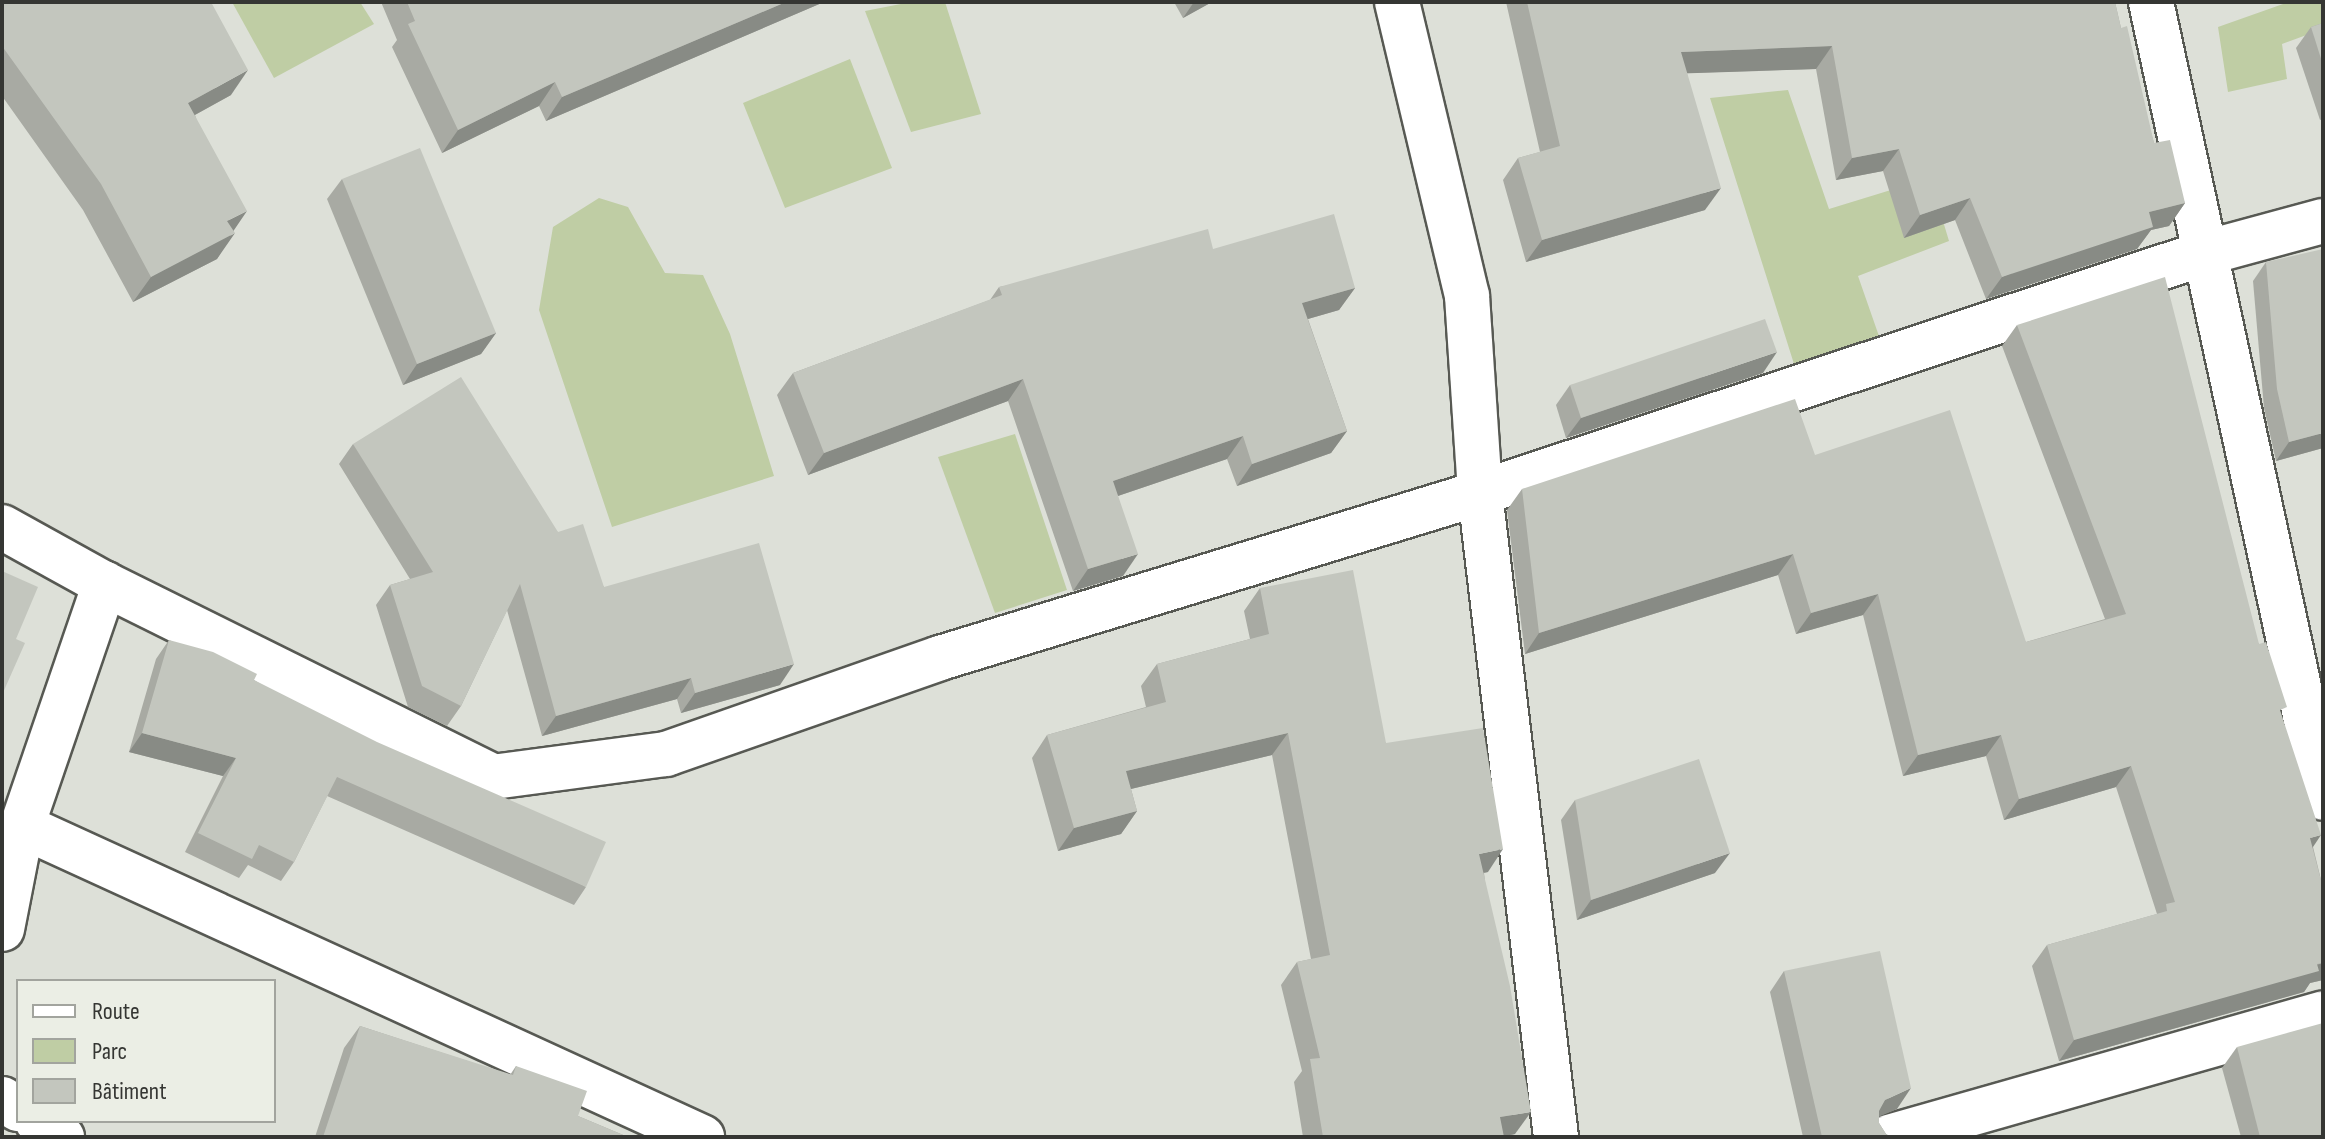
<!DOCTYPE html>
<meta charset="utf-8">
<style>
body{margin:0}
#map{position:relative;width:2325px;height:1139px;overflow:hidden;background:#dde0d8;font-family:"Sofia Sans Condensed",sans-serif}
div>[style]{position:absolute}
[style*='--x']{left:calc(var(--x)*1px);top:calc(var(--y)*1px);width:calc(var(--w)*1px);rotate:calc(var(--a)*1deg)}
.green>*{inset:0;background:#bfcda4}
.roads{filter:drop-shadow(2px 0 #575953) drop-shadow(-2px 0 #575953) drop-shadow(0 2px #575953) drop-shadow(0 -2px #575953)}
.street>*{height:44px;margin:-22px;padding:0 22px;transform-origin:22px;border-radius:22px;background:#fff}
.wall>*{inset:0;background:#a8aaa3}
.shaded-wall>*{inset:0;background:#888b85}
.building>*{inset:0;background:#c3c6be}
span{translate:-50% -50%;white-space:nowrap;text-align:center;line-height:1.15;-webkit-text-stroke:6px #ebeee5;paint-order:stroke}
.frame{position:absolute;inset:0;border:4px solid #353633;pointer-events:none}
.legend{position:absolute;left:16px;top:979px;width:260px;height:144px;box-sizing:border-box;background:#ebeee5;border:2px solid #a2a49e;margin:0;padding:10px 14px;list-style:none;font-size:24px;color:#353633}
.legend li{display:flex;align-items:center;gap:16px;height:40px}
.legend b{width:40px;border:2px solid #a2a49e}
</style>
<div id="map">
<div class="green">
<div style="clip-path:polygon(232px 2px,360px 2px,374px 24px,274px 78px)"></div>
<div style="clip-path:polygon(911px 2px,945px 2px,981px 114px,911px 132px,865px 11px)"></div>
<div style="clip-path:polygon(2289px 2px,2323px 2px,2323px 29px,2282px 44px,2287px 79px,2228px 92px,2218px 27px)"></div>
<div style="clip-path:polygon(850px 59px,892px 168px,785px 208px,743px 103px)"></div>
<div style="clip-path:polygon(1788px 90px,1829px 209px,1930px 178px,1949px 241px,1858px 276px,1880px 339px,1794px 364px,1710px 98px)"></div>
<div style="clip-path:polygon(599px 198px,628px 207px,665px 273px,703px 275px,730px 334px,774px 476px,612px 527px,539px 310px,553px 227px)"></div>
<div style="clip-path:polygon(1015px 434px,1067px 590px,995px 613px,938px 457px)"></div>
</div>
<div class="roads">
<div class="street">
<div style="--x:1397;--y:2;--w:302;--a:76.6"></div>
<div style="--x:1467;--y:296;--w:197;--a:86.2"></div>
<div style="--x:1480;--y:493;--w:648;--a:83.27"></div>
<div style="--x:2151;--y:2;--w:814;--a:77.81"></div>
<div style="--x:2;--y:527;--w:118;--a:29"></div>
<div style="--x:105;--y:584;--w:433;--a:26.4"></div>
<div style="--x:493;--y:777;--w:175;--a:-7.6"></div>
<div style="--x:666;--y:754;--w:290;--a:-19.3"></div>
<div style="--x:940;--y:658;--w:565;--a:-16.99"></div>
<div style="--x:1480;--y:493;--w:764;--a:-18.32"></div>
<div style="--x:2205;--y:253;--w:122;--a:-15.2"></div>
<div style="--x:22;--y:826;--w:748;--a:24.58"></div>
<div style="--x:2;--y:929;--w:105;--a:-79"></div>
<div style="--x:22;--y:826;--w:256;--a:-71.1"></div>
<div style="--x:2;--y:1099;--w:19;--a:32"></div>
<div style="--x:37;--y:1121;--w:30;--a:33"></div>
<div style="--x:1889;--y:1137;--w:451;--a:-15.9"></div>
</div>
</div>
<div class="wall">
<div style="clip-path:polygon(2px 2px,231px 95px,195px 115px,233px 231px,217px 259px,133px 302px,83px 210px,2px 96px)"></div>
<div style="clip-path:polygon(381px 2px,824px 2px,546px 121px,539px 106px,442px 153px,392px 47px,397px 40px)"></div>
<div style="clip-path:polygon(1174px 2px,1212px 2px,1183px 18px)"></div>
<div style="clip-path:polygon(1506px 2px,2115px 2px,2121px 28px,2154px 143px,2185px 203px,2169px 226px,2151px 230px,2137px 249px,1986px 299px,1955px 220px,1904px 238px,1883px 171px,1836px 180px,1816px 69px,1687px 73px,1705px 210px,1526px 262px,1503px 180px,1518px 158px,1540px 152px)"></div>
<div style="clip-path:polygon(2323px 23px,2323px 119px,2320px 120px,2296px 48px,2311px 27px)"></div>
<div style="clip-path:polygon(342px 179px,496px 333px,481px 354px,403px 385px,327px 199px)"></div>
<div style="clip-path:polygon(1213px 249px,1355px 288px,1339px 310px,1308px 319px,1347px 431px,1331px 453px,1237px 486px,1227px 459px,1118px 496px,1123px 576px,1073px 591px,1008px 401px,808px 475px,777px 395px,793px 373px,990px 300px,999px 287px)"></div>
<div style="clip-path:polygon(2266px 262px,2323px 448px,2276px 461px,2264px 408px,2253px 281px)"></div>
<div style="clip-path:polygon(2017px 325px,2259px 644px,2281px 715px,2323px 888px,2323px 980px,2310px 983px,2304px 992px,2059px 1061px,2032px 966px,2047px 945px,2157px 914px,2116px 787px,2004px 820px,1986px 756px,1903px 776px,1863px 615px,1796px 634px,1778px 575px,1525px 654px,1507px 510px,1522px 489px,1815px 455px,2026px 642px,2105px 619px,2002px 346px)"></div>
<div style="clip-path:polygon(1763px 373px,1566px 438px,1556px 405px,1570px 385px)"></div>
<div style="clip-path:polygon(353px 444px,558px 532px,604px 587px,780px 685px,681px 713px,677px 699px,542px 736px,507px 610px,461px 706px,447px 726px,408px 707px,376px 605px,390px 585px,410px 579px,339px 464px)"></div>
<div style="clip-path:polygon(1260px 588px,1386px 743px,1488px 872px,1484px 873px,1515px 1134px,1504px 1137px,1303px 1137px,1294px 1082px,1302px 1071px,1281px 985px,1297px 962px,1311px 959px,1272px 755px,1131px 789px,1137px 811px,1121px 834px,1058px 851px,1032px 758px,1047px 735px,1146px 707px,1141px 686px,1157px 664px,1250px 639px,1244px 611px)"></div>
<div style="clip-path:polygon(169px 640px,254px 680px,586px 887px,574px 905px,327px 796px,294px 862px,281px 881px,248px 865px,239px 878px,185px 852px,223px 776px,129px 752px,156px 659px)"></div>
<div style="clip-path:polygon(1575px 800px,1715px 873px,1577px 920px,1561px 820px)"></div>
<div style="clip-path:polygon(1784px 971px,1897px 1109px,1879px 1116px,1879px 1123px,1886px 1134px,1891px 1137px,1803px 1137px,1770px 992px)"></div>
<div style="clip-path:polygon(360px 1026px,510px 1075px,516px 1066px,578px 1116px,628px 1137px,315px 1137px,344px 1048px)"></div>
<div style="clip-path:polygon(2237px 1047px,2323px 1137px,2241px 1137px,2222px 1068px)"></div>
</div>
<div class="shaded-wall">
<div style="clip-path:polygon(786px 2px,824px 2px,546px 121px,562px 97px)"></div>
<div style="clip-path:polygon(1194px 2px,1212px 2px,1183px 18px)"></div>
<div style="clip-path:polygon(1832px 46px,1816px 69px,1666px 74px,1681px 52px)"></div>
<div style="clip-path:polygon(248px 70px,231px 95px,171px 128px,188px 103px)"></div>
<div style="clip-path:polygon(555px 82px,539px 106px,442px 153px,458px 130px)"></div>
<div style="clip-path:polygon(1899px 149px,1883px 171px,1836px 180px,1852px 158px)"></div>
<div style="clip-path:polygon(1721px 188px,1705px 210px,1526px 262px,1542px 240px)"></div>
<div style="clip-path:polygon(1970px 198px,1955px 220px,1904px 238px,1920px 215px)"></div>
<div style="clip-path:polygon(2185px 203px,2169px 226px,2151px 230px,2137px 249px,1986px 299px,2002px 277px,2149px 212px)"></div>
<div style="clip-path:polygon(247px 211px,230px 236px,235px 233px,217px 259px,133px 302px,151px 277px,227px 221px)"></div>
<div style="clip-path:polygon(1355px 288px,1339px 310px,1287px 325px,1302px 303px)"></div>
<div style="clip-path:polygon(496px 333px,481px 354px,403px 385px,417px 364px)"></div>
<div style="clip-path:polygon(1777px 352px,1763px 373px,1566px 438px,1581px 418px)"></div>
<div style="clip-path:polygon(1023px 379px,1008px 401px,808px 475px,824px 453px)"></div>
<div style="clip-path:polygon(1347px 431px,1331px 453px,1237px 486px,1252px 464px)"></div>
<div style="clip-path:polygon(2323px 433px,2323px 448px,2276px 461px,2289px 442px)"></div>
<div style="clip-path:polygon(1243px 436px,1227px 459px,1097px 503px,1113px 481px)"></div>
<div style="clip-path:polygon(1138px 554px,1123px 576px,1073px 591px,1088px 569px)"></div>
<div style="clip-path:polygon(1793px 554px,1778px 575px,1525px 654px,1539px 633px)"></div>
<div style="clip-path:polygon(1878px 594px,1863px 615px,1796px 634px,1811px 613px)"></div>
<div style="clip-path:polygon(794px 664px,780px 685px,681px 713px,695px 693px)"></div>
<div style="clip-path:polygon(691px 678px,677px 699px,542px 736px,556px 716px)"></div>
<div style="clip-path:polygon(142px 733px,236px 758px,223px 776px,129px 752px)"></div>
<div style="clip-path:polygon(1288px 733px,1272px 755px,1110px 794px,1126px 771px)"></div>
<div style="clip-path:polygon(2001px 735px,1986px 756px,1903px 776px,1918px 755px)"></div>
<div style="clip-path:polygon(2131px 766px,2116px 787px,2004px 820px,2019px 799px)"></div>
<div style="clip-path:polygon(1137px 811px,1121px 834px,1058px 851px,1074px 828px)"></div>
<div style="clip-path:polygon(2321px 835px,2307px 856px,2310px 838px)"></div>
<div style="clip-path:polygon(1503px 849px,1488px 872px,1464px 876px,1479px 854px)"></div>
<div style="clip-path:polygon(1730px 853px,1715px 873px,1577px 920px,1591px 900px)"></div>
<div style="clip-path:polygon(2323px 963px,2323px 980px,2310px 983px,2304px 992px,2059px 1061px,2074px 1040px)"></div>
<div style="clip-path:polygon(1911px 1088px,1897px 1109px,1871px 1120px,1885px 1100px)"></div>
<div style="clip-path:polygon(1531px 1112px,1515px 1134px,1499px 1137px,1500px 1117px)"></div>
</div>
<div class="building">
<div style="clip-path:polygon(2px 2px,211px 2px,248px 70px,188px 103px,247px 211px,227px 221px,235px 233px,151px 277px,101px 184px,2px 46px)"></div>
<div style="clip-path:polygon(407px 2px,786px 2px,562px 97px,555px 82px,458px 130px,408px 24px,415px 21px)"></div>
<div style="clip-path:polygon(1527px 2px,2115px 2px,2121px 28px,2127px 26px,2154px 143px,2170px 140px,2185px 203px,2149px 212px,2153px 227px,2002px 277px,1970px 198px,1920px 215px,1899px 149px,1852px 158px,1832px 46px,1681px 52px,1721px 188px,1542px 240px,1518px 158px,1560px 146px)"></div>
<div style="clip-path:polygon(2323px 23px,2323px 65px,2311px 27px)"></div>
<div style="clip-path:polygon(420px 148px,496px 333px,417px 364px,342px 179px)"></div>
<div style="clip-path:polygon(1334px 214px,1355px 288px,1302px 303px,1347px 431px,1252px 464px,1243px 436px,1113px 481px,1138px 554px,1088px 569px,1023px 379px,824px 453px,793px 373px,1002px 295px,999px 287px,1208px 229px,1213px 249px)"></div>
<div style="clip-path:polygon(2323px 249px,2323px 433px,2289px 442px,2277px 389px,2266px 262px)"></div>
<div style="clip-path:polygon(2165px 277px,2259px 644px,2266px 642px,2287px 707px,2280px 710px,2321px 835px,2310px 838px,2323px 888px,2323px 963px,2317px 964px,2319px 971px,2074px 1040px,2047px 945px,2167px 911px,2166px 904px,2175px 902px,2131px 766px,2019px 799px,2001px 735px,1918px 755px,1878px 594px,1811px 613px,1793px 554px,1539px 633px,1522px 489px,1795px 399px,1815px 455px,1950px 410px,2026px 642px,2126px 614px,2017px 325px)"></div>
<div style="clip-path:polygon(1765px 319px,1777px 352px,1581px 418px,1570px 385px)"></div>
<div style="clip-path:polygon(461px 377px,558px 532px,583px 524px,604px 587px,759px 543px,794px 664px,695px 693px,691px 678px,556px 716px,520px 584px,461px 706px,422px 686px,390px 585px,433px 572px,353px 444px)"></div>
<div style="clip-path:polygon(1353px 570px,1386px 743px,1483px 728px,1503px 849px,1479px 854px,1510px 986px,1531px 1112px,1500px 1117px,1504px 1137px,1323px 1137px,1310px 1059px,1320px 1058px,1297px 962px,1330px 955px,1288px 733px,1126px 771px,1137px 811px,1074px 828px,1047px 735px,1166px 702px,1157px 664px,1269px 634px,1260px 588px)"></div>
<div style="clip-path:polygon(2px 571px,38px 587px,16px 639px,25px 643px,2px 695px)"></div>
<div style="clip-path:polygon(169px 640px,213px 652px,257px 674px,254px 680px,377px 742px,606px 842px,586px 887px,337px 777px,294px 862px,259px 845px,252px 859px,198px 833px,236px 758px,142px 733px)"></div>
<div style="clip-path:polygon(1699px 759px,1730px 853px,1591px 900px,1575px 800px)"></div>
<div style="clip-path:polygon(1880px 951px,1911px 1088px,1885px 1100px,1879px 1111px,1879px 1123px,1886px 1134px,1891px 1137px,1822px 1137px,1784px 971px)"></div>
<div style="clip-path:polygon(2323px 1023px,2323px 1137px,2260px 1137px,2237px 1047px)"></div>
<div style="clip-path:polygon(360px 1026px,513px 1075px,516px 1066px,587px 1091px,578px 1116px,628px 1137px,323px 1137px)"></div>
</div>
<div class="frame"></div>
<ul class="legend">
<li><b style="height:10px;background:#fff"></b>Route</li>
<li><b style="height:22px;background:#bfcda4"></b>Parc</li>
<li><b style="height:22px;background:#c3c6be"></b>Bâtiment</li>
</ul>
</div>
